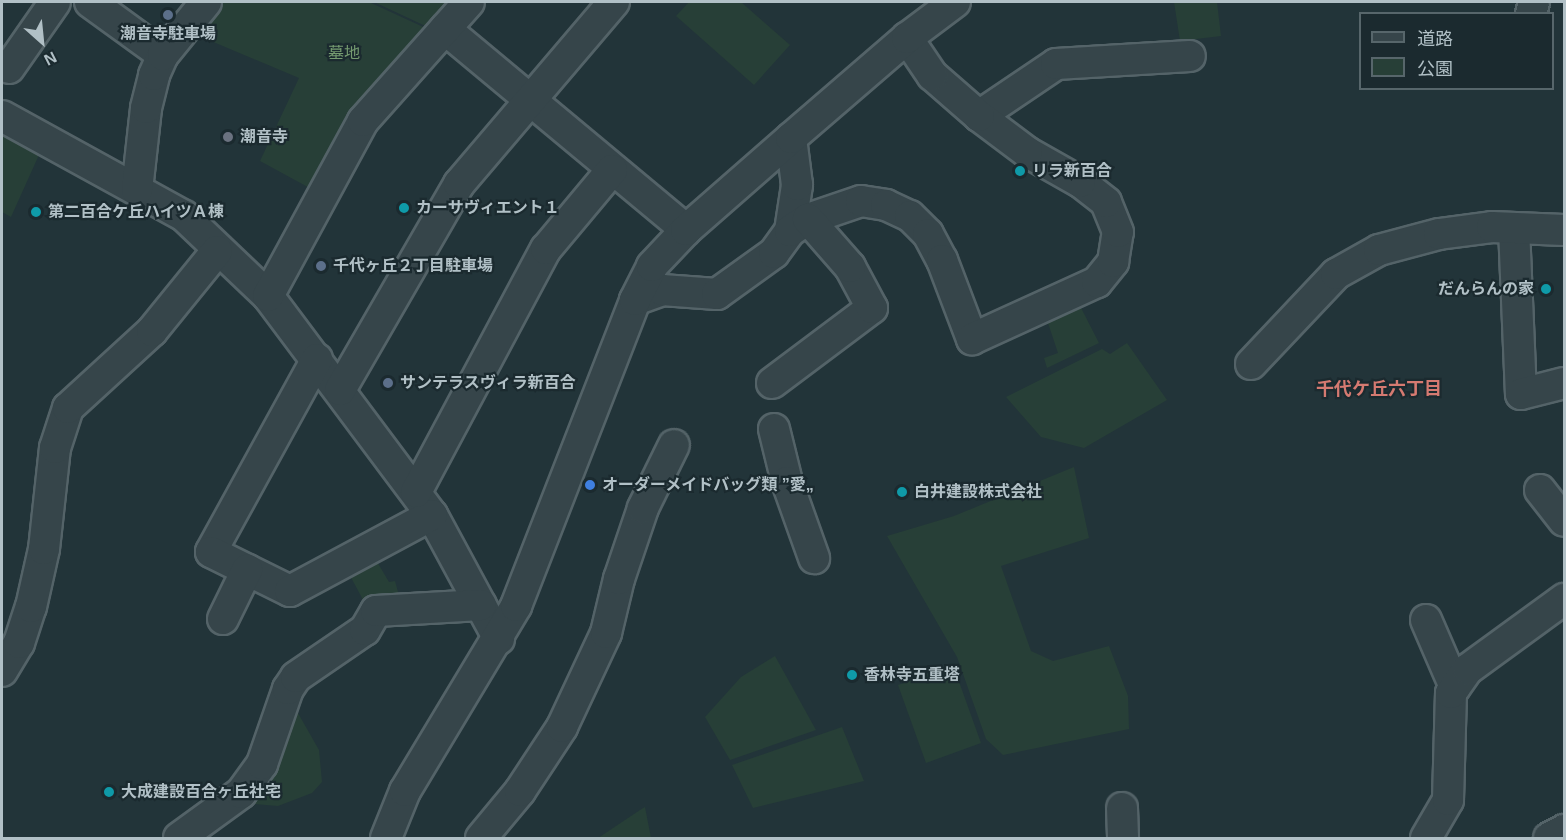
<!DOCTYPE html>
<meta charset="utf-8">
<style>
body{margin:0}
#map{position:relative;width:1566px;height:840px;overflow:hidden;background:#223439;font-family:Arial,"Noto Sans JP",sans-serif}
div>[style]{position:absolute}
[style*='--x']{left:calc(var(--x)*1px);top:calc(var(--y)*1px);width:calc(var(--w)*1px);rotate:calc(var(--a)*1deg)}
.green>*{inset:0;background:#273f37}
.roads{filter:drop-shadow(2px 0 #546368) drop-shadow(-2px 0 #546368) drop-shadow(0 2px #546368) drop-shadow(0 -2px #546368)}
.minor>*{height:30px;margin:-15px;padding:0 15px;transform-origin:15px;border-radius:15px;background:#36454a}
.dots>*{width:16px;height:16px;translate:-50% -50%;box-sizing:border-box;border:3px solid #1b2a2f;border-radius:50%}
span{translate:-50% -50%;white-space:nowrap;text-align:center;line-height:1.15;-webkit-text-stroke:4.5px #1b2a2f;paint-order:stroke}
.poi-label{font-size:16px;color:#b1c0c6;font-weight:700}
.left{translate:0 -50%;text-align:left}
.right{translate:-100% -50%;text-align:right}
.park-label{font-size:16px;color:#759b70}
.neighbourhood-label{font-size:18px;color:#d57a71;font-weight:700}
.frame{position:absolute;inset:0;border:3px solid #b1c0c6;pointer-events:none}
.legend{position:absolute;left:1359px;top:12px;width:195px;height:78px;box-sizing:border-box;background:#1b2a2f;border:2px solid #57666b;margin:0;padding:8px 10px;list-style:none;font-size:18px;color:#b1c0c6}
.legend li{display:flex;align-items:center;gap:12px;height:30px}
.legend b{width:30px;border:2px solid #57666b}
.north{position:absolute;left:12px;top:12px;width:60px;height:60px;-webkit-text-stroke:4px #1b2a2f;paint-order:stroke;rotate:153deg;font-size:16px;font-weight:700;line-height:24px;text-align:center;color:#b1c0c6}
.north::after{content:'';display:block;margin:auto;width:21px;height:27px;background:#b1c0c6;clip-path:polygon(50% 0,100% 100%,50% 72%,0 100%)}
</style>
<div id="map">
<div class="green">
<div style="clip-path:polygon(210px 2px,369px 2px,432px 31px,317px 192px,260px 161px,299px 78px,185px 30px)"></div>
<div style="clip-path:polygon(374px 2px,459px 2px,434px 30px)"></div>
<div style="clip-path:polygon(689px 2px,741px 2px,790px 45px,754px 85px,676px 16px)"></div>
<div style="clip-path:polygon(1174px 2px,1217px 2px,1221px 36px,1180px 41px)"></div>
<div style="clip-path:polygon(2px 132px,43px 146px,11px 217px,2px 212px)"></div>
<div style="clip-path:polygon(1077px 300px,1099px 343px,1047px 368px,1044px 358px,1058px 353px,1046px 317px)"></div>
<div style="clip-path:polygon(1127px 343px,1167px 400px,1084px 448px,1041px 437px,1006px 397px,1102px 349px,1110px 354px)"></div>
<div style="clip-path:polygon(1074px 467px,1089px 538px,1001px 566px,1031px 651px,1053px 661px,1109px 646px,1128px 696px,1129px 729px,1003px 755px,986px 739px,957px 657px,887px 536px,954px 516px)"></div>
<div style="clip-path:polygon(373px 555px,389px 582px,395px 581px,401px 603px,369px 611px,347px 570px)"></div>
<div style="clip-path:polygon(775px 656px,816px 730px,730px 760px,705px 717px,741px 677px)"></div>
<div style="clip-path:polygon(953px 665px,981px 743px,926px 763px,898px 685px)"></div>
<div style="clip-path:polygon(294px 706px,319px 750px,322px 782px,312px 793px,278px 806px,244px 803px)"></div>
<div style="clip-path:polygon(842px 727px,864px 781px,753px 808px,732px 765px)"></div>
<div style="clip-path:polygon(645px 807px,651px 838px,598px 838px,640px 810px)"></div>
</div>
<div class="roads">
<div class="minor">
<div style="--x:90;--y:2;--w:90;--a:36"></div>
<div style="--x:1531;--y:14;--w:12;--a:-76"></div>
<div style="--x:445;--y:29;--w:314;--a:39.8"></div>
<div style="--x:9;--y:68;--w:80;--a:-55.1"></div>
<div style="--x:2;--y:116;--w:208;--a:28.8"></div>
<div style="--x:184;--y:216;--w:116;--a:43.6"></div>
<div style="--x:268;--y:296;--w:274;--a:53.2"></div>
<div style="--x:432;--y:515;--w:141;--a:61.6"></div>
<div style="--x:979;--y:116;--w:93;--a:-34"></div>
<div style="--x:1056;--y:64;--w:134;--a:-3.4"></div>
<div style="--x:137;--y:190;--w:82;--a:-83.7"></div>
<div style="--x:146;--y:108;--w:34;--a:-76"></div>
<div style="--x:154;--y:75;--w:22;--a:-66"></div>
<div style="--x:163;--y:55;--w:68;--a:-50.9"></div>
<div style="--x:1514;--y:228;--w:166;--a:87.6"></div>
<div style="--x:1521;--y:394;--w:44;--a:-14.3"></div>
<div style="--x:790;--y:231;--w:47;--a:-81.3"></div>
<div style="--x:797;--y:185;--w:47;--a:-97.3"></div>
<div style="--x:268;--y:296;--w:199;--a:-61.5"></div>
<div style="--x:363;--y:121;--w:159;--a:-48.3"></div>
<div style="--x:635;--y:300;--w:29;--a:-20"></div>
<div style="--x:662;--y:290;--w:55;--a:4.2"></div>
<div style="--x:717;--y:294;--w:70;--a:-35.7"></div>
<div style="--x:774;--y:253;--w:27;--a:-54"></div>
<div style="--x:790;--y:231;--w:22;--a:-34"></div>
<div style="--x:808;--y:219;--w:56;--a:-18.8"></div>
<div style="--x:861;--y:201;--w:25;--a:9"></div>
<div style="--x:886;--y:205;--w:26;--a:25"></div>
<div style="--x:910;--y:216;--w:25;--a:45"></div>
<div style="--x:928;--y:234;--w:30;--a:62"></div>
<div style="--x:942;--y:260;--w:85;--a:69.2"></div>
<div style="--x:972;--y:339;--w:137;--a:-24.5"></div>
<div style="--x:1097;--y:282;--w:26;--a:-51"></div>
<div style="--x:1113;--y:262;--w:30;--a:-81"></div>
<div style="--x:1118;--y:232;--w:32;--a:-112"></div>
<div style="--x:1106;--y:202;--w:33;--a:-142"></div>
<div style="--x:1080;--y:182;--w:61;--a:-150.5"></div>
<div style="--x:1027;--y:152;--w:60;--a:-143.1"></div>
<div style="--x:979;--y:116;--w:62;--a:-138.9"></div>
<div style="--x:932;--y:75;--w:45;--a:-124"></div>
<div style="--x:317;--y:359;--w:220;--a:118.8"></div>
<div style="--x:211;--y:552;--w:88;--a:26.3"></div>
<div style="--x:290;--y:591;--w:161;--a:-28.2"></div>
<div style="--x:1251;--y:364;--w:124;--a:-46.6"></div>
<div style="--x:1336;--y:274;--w:49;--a:-29.2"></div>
<div style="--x:1379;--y:250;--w:62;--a:-14.9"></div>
<div style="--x:1439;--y:234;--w:53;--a:-7.5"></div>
<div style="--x:1492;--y:227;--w:72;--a:2.4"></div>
<div style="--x:772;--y:383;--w:125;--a:-36.9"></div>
<div style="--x:872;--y:308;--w:47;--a:-118.2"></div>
<div style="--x:850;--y:267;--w:64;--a:-131.2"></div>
<div style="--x:340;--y:390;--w:238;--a:-60"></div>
<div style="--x:459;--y:184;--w:239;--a:-49.6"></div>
<div style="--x:774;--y:429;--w:55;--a:76.2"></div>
<div style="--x:787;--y:482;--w:81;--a:70.4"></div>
<div style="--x:1540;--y:490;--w:39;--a:52"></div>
<div style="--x:416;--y:492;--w:276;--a:-61.9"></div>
<div style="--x:546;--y:249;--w:103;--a:-50.1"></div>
<div style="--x:223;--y:619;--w:55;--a:-63.9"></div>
<div style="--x:1426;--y:620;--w:73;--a:66.6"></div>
<div style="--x:2;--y:671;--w:33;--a:-59"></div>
<div style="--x:19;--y:643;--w:38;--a:-72"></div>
<div style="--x:31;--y:607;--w:59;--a:-77.4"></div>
<div style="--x:44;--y:549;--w:102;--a:-83.8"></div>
<div style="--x:55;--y:448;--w:42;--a:-72"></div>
<div style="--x:68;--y:408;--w:114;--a:-42.5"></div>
<div style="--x:152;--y:331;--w:103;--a:-50.9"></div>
<div style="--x:1122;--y:808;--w:30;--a:88"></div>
<div style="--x:179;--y:838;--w:77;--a:-36"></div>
<div style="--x:241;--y:793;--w:36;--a:-54"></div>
<div style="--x:262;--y:764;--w:79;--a:-70.9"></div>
<div style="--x:288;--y:689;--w:14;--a:-56"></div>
<div style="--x:296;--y:677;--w:83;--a:-34.3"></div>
<div style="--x:365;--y:630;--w:22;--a:-60"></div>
<div style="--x:376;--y:611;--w:105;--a:-3.3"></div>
<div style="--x:386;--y:838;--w:51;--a:-68"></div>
<div style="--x:405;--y:791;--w:216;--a:-59"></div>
<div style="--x:516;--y:606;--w:328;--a:-68.7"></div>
<div style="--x:635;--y:300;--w:38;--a:-63"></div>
<div style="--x:652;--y:266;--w:50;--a:-46.6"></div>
<div style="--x:686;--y:230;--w:140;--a:-41.2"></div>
<div style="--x:791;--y:138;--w:153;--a:-40.8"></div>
<div style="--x:907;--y:38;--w:60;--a:-36.9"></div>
<div style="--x:481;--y:838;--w:61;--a:-50.3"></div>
<div style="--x:520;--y:791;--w:77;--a:-56.7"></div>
<div style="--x:562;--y:727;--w:104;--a:-64.9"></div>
<div style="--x:606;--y:633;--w:56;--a:-76.5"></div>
<div style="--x:619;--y:579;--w:75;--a:-71.3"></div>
<div style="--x:643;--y:508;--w:70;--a:-63.8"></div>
<div style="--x:1426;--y:838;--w:44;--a:-59.9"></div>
<div style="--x:1448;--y:800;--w:107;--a:-88.4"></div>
<div style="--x:1451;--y:693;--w:29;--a:-55"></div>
<div style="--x:1468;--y:669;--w:119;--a:-36.1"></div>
<div style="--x:1549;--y:838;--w:17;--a:-28"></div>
</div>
</div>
<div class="dots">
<div style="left:168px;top:15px;background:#5c6f8a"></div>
<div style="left:228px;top:137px;background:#6b7280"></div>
<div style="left:1020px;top:171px;background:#0f9aa8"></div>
<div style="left:404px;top:208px;background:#0f9aa8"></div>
<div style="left:36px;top:212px;background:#0f9aa8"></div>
<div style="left:321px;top:266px;background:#5c6f8a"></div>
<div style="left:1546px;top:289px;background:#0f9aa8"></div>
<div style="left:388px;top:383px;background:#5c6f8a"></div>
<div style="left:590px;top:485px;background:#3f7fe0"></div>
<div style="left:902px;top:492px;background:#0f9aa8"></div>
<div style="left:852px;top:675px;background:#0f9aa8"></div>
<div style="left:109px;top:792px;background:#0f9aa8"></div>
</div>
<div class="poi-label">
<span style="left:168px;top:34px">潮音寺駐車場</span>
<span class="left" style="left:240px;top:137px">潮音寺</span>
<span class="left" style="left:1032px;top:171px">リラ新百合</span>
<span class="left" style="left:416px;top:208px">カーサヴィエント１</span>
<span class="left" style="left:48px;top:212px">第二百合ケ丘ハイツＡ棟</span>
<span class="left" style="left:333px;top:266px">千代ヶ丘２丁目駐車場</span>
<span class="right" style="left:1534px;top:289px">だんらんの家</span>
<span class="left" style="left:400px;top:383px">サンテラスヴィラ新百合</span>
<span class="left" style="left:602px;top:485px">オーダーメイドバッグ類 ”愛„</span>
<span class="left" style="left:914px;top:492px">白井建設株式会社</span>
<span class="left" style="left:864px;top:675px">香林寺五重塔</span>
<span class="left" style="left:121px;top:792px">大成建設百合ヶ丘社宅</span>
</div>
<div class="park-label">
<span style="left:344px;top:53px">墓地</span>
</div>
<div class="neighbourhood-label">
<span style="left:1379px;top:389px">千代ケ丘六丁目</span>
</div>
<div class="frame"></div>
<ul class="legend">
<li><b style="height:8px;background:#36454a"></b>道路</li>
<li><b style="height:16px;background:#273f37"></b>公園</li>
</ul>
<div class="north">N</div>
</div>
